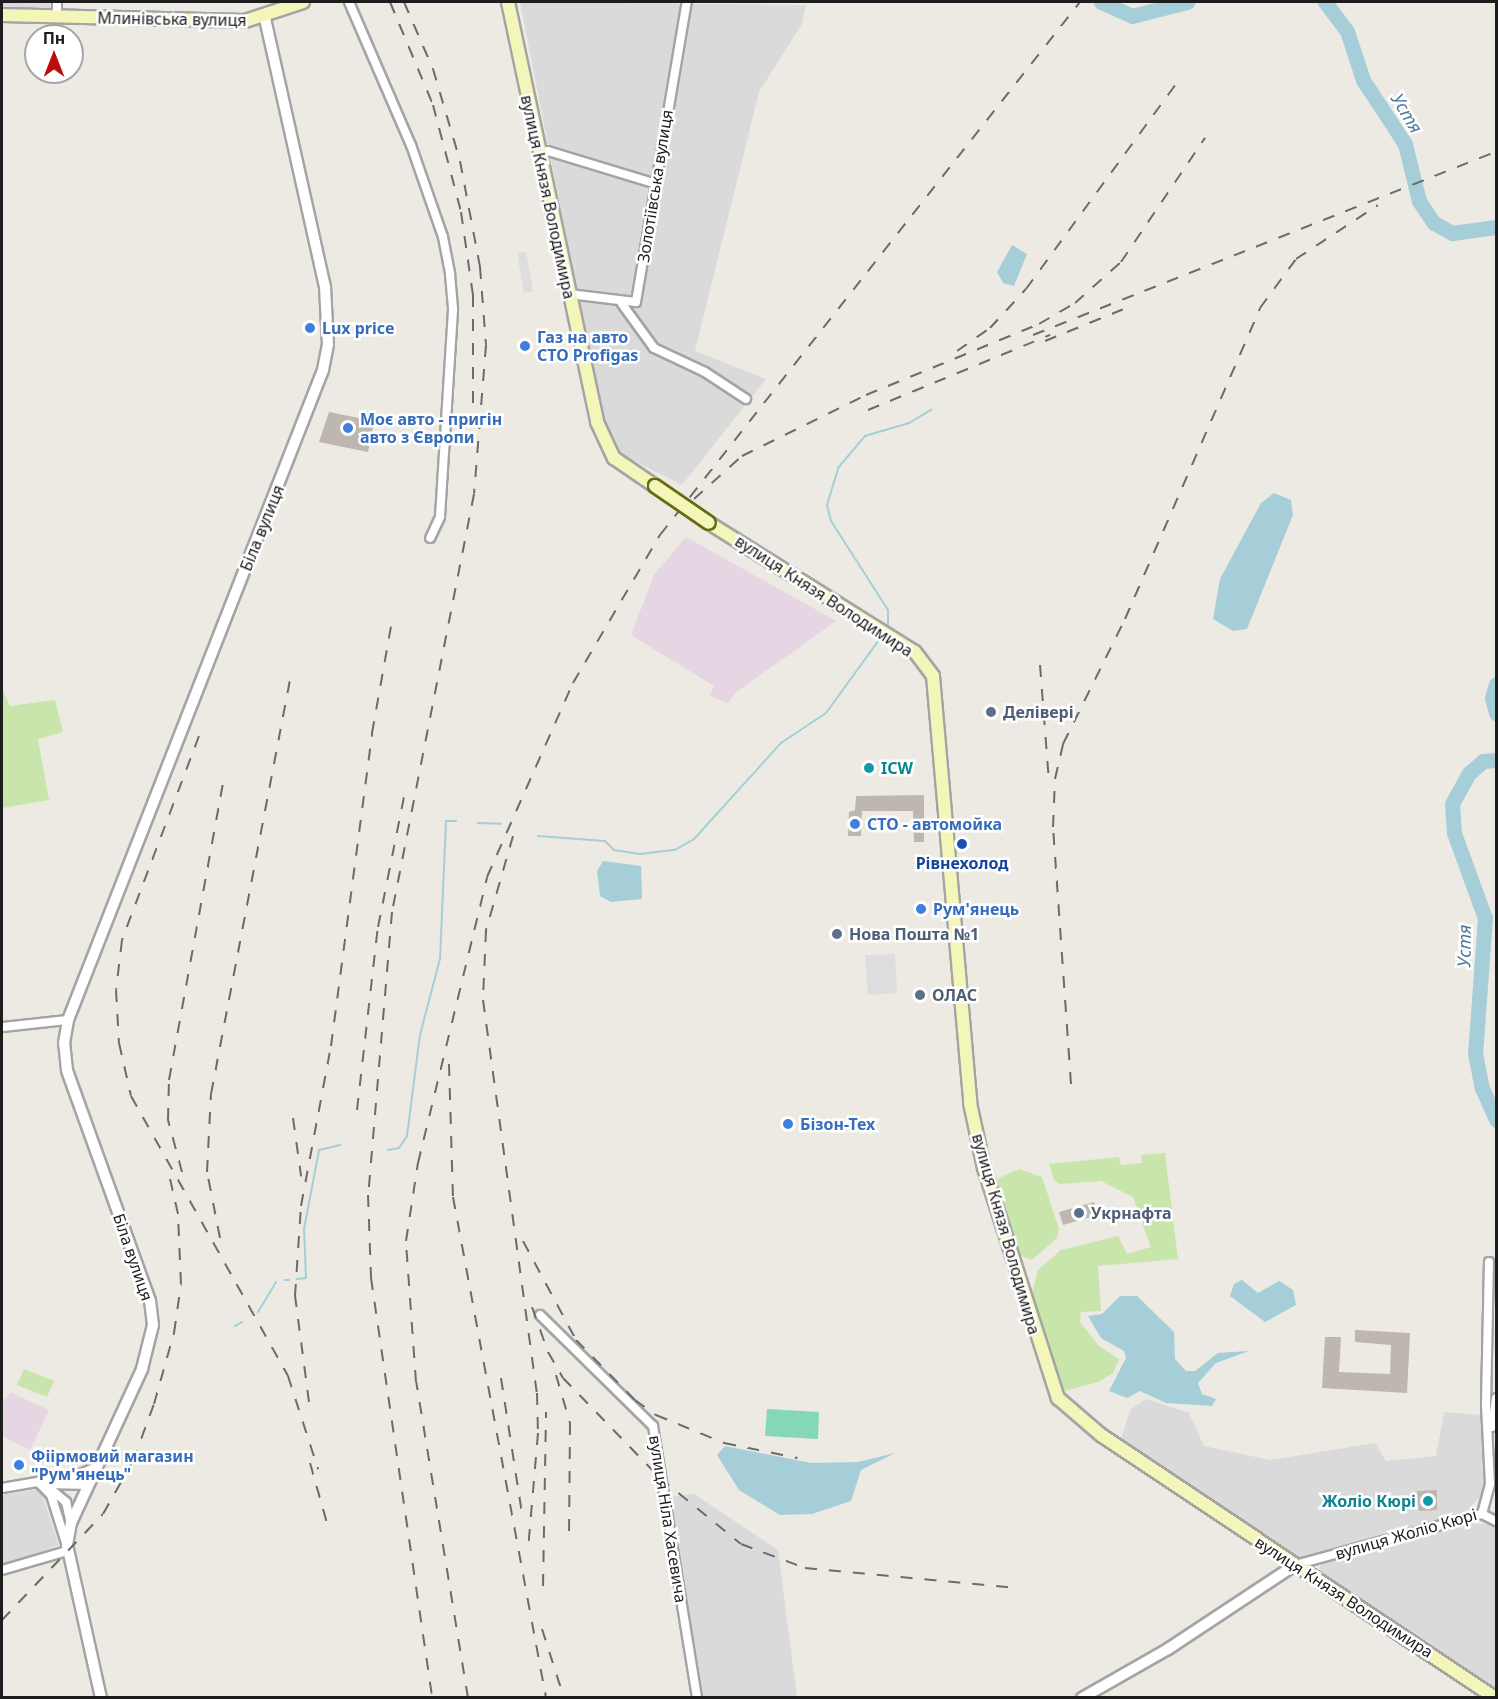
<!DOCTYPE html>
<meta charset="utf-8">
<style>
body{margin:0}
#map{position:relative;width:1498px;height:1699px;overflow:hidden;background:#edeae3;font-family:"Noto Sans",sans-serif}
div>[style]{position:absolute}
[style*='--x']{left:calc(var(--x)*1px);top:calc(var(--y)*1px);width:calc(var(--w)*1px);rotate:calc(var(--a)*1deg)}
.residential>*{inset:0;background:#dbdada}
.industrial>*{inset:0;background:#e6d5e3}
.grass>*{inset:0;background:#c8e5ac}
.pitch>*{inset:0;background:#85d8b7}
.parking>*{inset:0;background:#ddd}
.water>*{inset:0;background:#a6ced9}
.stream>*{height:2px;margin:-1px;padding:0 1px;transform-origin:1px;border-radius:1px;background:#a6ced9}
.river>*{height:15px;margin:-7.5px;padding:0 7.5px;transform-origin:7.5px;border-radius:7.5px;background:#a6ced9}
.building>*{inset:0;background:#beb6b0}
.roads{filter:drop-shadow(2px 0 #a4a4a4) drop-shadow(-2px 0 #a4a4a4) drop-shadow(0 2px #a4a4a4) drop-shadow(0 -2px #a4a4a4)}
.minor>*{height:8px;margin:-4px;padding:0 4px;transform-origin:4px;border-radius:4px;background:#fff}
.tertiary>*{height:10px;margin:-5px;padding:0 5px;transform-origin:5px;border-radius:5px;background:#fff}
.secondary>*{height:12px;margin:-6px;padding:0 6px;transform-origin:6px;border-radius:6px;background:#f3f5b9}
.rail>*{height:2px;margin-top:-1px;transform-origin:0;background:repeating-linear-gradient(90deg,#6b6b6b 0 12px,transparent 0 24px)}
.bridges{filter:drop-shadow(2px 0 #636c0b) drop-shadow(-2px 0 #636c0b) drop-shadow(0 2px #636c0b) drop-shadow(0 -2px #636c0b)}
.secondary-bridge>*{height:12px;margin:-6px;padding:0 6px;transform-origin:6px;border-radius:6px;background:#f3f5b9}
.dots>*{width:16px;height:16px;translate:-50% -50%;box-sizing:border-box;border:3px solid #fff;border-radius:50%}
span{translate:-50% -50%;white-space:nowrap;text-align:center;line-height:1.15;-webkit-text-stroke:5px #fff;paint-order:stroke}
.street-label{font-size:16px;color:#1d1d1d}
.shop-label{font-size:16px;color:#366cbe;font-weight:700}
.left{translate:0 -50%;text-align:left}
.service-label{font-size:16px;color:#4e5e75;font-weight:700}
.culture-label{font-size:16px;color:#0d838f;font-weight:700}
.right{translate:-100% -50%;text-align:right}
.transit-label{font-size:16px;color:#164399;font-weight:700}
.water-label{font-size:18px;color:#4c779f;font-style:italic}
.frame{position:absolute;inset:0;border:3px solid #1d1d1d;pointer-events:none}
.north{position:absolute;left:24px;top:24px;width:60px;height:60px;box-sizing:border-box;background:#fff;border:2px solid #a5a5a5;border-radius:50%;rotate:0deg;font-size:16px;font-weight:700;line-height:24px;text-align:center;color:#1d1d1d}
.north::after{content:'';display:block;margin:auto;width:21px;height:27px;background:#bd0c0e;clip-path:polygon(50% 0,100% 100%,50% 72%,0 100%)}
</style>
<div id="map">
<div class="residential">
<div style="clip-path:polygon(520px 2px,806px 5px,802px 24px,759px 92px,695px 351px,766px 379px,682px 485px,624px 456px,610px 441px,601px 414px)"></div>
<div style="clip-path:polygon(1146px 1399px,1189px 1413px,1204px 1446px,1270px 1460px,1375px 1443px,1386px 1461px,1436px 1456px,1444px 1412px,1482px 1415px,1484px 1493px,1461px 1517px,1297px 1559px,1120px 1443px,1130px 1410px)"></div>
<div style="clip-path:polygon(40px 1489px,59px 1545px,2px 1566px,2px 1495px)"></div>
<div style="clip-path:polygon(694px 1494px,778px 1550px,797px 1697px,703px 1697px,669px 1497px)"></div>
<div style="clip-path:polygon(1471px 1523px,1496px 1525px,1496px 1690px,1319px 1571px,1321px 1563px,1331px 1559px)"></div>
</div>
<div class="industrial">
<div style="clip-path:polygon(2px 2px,57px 2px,57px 17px,2px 15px)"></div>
<div style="clip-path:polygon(686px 537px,836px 621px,735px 693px,728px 703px,710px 696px,714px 686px,631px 635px,654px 575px)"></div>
<div style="clip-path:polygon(10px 1392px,49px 1410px,30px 1450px,2px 1436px,2px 1398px,6px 1400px)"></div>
</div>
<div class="grass">
<div style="clip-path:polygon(2px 688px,10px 706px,55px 700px,63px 732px,38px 739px,49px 800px,2px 808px)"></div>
<div style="clip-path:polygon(1165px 1153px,1178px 1259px,1098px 1266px,1101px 1311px,1081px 1312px,1080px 1322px,1099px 1346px,1119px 1359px,1113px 1373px,1098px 1382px,1061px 1392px,1031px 1298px,1038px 1270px,1061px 1250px,1118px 1236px,1127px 1254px,1151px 1247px,1133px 1197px,1101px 1181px,1060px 1184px,1054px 1180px,1049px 1164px,1119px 1157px,1121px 1165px,1142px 1163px,1141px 1155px)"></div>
<div style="clip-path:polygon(1019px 1169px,1042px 1177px,1059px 1229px,1057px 1238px,1032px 1260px,1016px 1254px,995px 1180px)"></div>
<div style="clip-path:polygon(24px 1369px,54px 1381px,47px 1397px,17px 1385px)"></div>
</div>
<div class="pitch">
<div style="clip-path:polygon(767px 1409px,819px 1412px,818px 1439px,765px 1436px)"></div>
</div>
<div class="parking">
<div style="clip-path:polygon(526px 252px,533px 291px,524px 293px,517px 253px)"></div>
<div style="clip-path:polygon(895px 954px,897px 993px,868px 995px,865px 955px)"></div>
</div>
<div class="water">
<div style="clip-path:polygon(1012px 245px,1027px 254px,1014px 286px,1003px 283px,997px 272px)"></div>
<div style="clip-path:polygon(1274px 493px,1291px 500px,1293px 515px,1247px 629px,1233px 631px,1213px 619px,1220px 579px,1261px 503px)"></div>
<div style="clip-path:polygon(603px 861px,641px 866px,642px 899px,611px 902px,600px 896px,597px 871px)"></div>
<div style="clip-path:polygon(1242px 1280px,1258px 1293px,1279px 1281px,1293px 1290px,1296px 1305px,1265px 1322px,1230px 1296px,1234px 1284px)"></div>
<div style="clip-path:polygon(1120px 1296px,1137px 1296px,1174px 1332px,1175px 1359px,1186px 1371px,1195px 1371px,1218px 1353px,1249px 1351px,1216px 1363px,1198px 1383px,1202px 1394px,1216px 1399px,1212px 1406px,1166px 1403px,1140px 1391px,1127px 1398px,1109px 1391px,1126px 1358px,1124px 1351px,1101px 1338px,1088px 1316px,1102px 1314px)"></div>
<div style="clip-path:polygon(725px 1446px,811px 1463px,858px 1462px,895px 1453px,861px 1470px,851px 1501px,812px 1514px,780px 1515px,739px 1490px,717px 1455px)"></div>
</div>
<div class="stream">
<div style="--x:888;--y:625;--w:15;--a:-90"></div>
<div style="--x:888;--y:610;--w:106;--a:-122.6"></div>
<div style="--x:831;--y:521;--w:16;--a:-104"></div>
<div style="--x:827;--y:505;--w:39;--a:-73"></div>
<div style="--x:838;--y:468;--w:42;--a:-49.8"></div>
<div style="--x:865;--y:436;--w:46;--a:-16.5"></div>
<div style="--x:909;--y:423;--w:26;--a:-31"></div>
<div style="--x:478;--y:823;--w:23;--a:2"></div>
<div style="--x:538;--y:836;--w:67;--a:4.3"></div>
<div style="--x:605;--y:841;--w:13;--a:45"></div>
<div style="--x:614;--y:850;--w:26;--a:9"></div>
<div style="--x:640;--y:854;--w:35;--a:-7"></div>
<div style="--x:675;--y:850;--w:22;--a:-30"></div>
<div style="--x:694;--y:839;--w:130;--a:-47.8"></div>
<div style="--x:781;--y:743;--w:54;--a:-33.7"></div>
<div style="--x:826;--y:713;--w:90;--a:-54"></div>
<div style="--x:388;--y:1150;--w:11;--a:-10"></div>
<div style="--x:399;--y:1148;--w:14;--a:-56"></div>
<div style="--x:407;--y:1136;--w:102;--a:-82.7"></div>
<div style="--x:420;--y:1035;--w:79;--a:-75.3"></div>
<div style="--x:440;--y:959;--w:138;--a:-87.5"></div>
<div style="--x:446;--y:821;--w:10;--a:0"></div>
<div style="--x:297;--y:1279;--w:9;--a:-6"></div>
<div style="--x:306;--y:1278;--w:49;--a:-92.3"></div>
<div style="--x:304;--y:1229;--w:80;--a:-79.2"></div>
<div style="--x:319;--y:1150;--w:22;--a:-13"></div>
<div style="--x:285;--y:1280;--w:4;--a:0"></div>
<div style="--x:258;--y:1312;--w:35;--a:-59"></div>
<div style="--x:235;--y:1326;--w:8;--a:-30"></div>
</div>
<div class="river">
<div style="--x:1101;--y:2;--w:34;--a:24"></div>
<div style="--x:1132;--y:16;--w:57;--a:-14.3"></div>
<div style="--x:1325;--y:2;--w:36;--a:53"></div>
<div style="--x:1347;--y:31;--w:52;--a:71.9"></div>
<div style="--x:1363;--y:80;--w:77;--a:56.7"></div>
<div style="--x:1405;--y:144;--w:59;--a:76.2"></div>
<div style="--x:1419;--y:201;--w:27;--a:56"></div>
<div style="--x:1434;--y:223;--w:21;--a:29"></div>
<div style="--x:1452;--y:233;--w:44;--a:-7.8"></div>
<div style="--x:1496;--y:684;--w:15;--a:106"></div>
<div style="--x:1492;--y:698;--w:16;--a:75"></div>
<div style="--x:1496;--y:760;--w:13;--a:176"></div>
<div style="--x:1483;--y:761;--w:18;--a:139"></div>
<div style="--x:1469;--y:773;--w:35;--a:119"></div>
<div style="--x:1452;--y:804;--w:29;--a:86"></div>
<div style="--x:1454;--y:833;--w:90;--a:70"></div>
<div style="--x:1485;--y:918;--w:135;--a:94.2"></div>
<div style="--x:1475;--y:1053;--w:36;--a:79"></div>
<div style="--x:1482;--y:1088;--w:35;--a:66"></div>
</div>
<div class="building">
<div style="clip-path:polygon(329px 412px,374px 421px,368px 452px,319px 442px)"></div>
<div style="clip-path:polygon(924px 795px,924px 842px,914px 842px,913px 811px,862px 811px,861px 836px,848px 836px,849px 812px,855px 810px,856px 796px)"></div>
<div style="clip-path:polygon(1094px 1202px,1098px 1215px,1063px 1225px,1059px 1212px)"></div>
<div style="clip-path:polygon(1355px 1330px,1410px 1333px,1407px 1393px,1322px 1388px,1325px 1337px,1341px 1337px,1339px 1372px,1390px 1374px,1391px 1345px,1355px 1342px)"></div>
<div style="clip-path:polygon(1437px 1490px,1437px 1510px,1419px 1511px,1417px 1491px)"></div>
</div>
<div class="roads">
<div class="minor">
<div style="--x:57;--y:2;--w:15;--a:90"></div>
<div style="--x:349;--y:2;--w:156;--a:66.6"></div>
<div style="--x:411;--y:145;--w:97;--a:70.8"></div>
<div style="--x:443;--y:237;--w:38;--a:79"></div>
<div style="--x:450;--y:274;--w:36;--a:85"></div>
<div style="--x:453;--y:310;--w:207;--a:93.6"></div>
<div style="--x:440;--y:517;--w:23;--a:115"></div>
<div style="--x:538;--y:152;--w:10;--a:-6"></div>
<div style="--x:548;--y:151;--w:110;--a:16.9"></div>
<div style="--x:569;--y:294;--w:67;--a:6.8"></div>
<div style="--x:636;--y:302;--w:304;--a:-80.4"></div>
<div style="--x:622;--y:304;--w:54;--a:54"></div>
<div style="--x:654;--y:348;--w:56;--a:25.2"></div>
<div style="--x:705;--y:372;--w:49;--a:33.4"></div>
<div style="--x:2;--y:1027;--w:66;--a:-6.1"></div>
<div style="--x:540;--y:1315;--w:158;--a:44.5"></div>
<div style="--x:653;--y:1426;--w:276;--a:80.8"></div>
<div style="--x:1492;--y:1427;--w:29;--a:-82"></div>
<div style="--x:38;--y:1482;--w:18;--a:45"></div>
<div style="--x:51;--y:1495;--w:50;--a:72.6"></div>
<div style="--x:48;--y:1484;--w:41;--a:1.4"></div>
<div style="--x:47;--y:1486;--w:25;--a:40"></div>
<div style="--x:66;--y:1502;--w:22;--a:77"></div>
<div style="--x:2;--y:1488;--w:77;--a:-9.7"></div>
<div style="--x:78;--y:1475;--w:21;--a:-23"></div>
<div style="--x:1482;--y:1514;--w:16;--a:27"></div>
<div style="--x:1295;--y:1565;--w:194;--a:-15.3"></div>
<div style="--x:1482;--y:1514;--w:31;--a:-75"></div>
<div style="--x:1490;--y:1484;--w:80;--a:-92.9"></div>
<div style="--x:1486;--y:1404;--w:142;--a:-88.8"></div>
<div style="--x:2;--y:1570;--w:68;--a:-16.3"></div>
</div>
<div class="tertiary">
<div style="--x:101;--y:1698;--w:157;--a:-102.5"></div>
<div style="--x:67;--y:1545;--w:22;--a:-80"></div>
<div style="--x:71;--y:1523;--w:170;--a:-65.2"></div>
<div style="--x:142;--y:1369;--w:45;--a:-76"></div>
<div style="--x:153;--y:1325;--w:24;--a:-97"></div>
<div style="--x:150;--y:1301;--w:245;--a:-109.8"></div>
<div style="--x:67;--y:1070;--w:27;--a:-96"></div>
<div style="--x:64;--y:1043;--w:23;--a:-80"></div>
<div style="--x:68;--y:1020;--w:698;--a:-68.58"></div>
<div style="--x:323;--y:370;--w:26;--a:-79"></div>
<div style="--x:328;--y:344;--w:57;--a:-93"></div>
<div style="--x:325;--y:287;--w:276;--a:-102.6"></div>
<div style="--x:1082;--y:1698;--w:99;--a:-29.7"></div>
<div style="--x:1168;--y:1649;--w:152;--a:-33.5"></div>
</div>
<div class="secondary">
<div style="--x:508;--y:2;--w:429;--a:78"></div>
<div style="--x:597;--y:422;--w:40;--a:65"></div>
<div style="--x:614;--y:458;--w:50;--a:34.3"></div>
<div style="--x:2;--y:15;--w:243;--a:1.4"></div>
<div style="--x:245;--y:21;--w:61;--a:-18.1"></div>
<div style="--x:709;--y:523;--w:243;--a:32.1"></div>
<div style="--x:915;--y:652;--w:30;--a:53"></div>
<div style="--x:933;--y:676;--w:429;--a:85"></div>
<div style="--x:970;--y:1103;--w:66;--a:77.8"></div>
<div style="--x:984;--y:1168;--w:242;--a:72.2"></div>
<div style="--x:1058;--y:1398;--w:57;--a:40.7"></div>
<div style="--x:1101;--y:1435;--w:475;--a:33.7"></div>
</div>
</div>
<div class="rail">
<div style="--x:390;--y:2;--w:112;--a:67.3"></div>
<div style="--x:433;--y:105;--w:111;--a:75.3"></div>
<div style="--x:461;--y:212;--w:84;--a:81.8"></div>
<div style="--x:473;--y:295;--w:143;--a:90"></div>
<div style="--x:404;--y:2;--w:73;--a:66.6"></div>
<div style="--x:433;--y:69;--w:96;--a:73.6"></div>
<div style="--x:460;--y:161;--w:108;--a:79.3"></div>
<div style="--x:480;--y:267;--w:78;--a:85.6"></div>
<div style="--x:486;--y:345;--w:149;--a:94.6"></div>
<div style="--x:474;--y:494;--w:426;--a:101.1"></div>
<div style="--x:392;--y:912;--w:284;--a:94.8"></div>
<div style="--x:368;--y:1195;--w:83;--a:87.9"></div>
<div style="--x:371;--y:1278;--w:424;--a:81.7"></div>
<div style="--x:1033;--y:335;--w:498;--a:-21.6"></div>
<div style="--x:1045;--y:341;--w:85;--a:-22.1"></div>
<div style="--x:957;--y:351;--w:40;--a:-34.9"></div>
<div style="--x:990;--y:328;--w:53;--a:-47.3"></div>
<div style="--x:1026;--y:289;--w:263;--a:-53.8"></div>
<div style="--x:868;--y:410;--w:197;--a:-22.4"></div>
<div style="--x:694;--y:499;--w:64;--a:-41.9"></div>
<div style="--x:742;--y:456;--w:138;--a:-26.2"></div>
<div style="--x:866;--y:395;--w:187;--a:-22.3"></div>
<div style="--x:1039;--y:324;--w:42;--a:-30.3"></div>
<div style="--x:1075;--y:303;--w:62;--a:-41.7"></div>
<div style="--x:1121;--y:262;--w:150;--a:-55.9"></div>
<div style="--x:1040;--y:665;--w:117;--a:85.6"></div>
<div style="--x:199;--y:736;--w:218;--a:110.7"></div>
<div style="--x:122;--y:940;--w:50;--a:96.8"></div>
<div style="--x:116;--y:990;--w:53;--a:86.8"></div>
<div style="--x:119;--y:1043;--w:54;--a:77.2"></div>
<div style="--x:131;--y:1096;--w:321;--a:60.7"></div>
<div style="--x:288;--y:1376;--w:98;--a:72.1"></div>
<div style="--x:513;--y:836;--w:98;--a:106"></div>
<div style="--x:486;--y:930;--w:70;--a:92.5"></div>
<div style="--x:483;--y:1000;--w:397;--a:82.2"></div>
<div style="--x:537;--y:1393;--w:40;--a:88.6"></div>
<div style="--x:538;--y:1433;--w:117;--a:94.9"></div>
<div style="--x:449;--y:1064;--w:133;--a:88.3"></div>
<div style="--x:453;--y:1197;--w:510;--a:79.48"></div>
<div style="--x:1071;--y:1084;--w:258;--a:-94"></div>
<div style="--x:1053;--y:827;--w:48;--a:-87.6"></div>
<div style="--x:1055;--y:779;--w:36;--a:-77"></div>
<div style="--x:1063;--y:744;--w:140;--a:-63.6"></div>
<div style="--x:1125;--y:619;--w:339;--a:-66.5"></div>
<div style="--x:1260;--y:308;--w:61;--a:-53.7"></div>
<div style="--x:1296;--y:259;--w:98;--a:-33.4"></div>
<div style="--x:357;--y:1110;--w:184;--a:-83.5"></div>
<div style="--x:378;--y:927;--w:133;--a:-78.7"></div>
<div style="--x:293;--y:1118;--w:59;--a:82.1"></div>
<div style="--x:182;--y:1172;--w:54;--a:-105.1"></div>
<div style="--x:168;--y:1120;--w:40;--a:-88.6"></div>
<div style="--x:169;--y:1080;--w:307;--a:-79.7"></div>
<div style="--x:220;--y:1238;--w:67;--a:-101.1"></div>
<div style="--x:207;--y:1172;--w:78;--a:-87.1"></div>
<div style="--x:211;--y:1094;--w:423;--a:-79.2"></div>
<div style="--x:523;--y:1241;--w:112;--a:61.8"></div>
<div style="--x:576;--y:1340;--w:84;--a:45.5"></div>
<div style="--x:635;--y:1400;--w:26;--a:36"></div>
<div style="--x:656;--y:1415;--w:74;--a:22.4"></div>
<div style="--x:724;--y:1443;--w:75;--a:11.6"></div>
<div style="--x:532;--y:1307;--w:48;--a:70.4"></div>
<div style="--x:548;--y:1352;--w:30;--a:60"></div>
<div style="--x:563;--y:1378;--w:139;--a:45.9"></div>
<div style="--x:660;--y:1478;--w:104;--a:39.2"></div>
<div style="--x:741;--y:1544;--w:68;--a:20.6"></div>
<div style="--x:805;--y:1568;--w:213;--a:5.4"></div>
<div style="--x:556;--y:1375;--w:50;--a:73.7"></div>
<div style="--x:570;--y:1423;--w:118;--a:90.5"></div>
<div style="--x:501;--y:1378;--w:138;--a:81.2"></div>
<div style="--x:309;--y:1402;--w:107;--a:-97.5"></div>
<div style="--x:295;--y:1296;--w:90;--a:-86.2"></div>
<div style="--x:301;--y:1206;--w:163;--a:-79.4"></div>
<div style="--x:331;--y:1046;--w:316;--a:-82.5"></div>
<div style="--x:372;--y:733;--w:120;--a:-79.9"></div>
<div style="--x:310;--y:1463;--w:70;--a:74.2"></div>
<div style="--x:543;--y:1586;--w:174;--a:-89"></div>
<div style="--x:2;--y:1620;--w:146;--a:-46.4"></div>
<div style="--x:103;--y:1514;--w:61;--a:-60.5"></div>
<div style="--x:133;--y:1461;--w:61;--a:-69.8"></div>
<div style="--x:154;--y:1404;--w:74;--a:-74.3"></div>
<div style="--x:174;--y:1333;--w:49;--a:-81.9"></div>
<div style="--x:181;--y:1284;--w:70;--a:-92.5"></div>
<div style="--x:178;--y:1214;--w:45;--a:-102.8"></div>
<div style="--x:542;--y:1629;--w:72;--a:72.3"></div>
<div style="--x:468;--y:1698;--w:320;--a:-99.3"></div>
<div style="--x:416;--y:1382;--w:141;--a:-94.1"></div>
<div style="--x:406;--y:1241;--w:79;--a:-81.3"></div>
<div style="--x:418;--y:1163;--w:294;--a:-76.4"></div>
<div style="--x:487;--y:877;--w:212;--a:-66.1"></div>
<div style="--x:573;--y:683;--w:172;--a:-59.6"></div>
<div style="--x:660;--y:535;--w:679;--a:-51.76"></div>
</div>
<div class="bridges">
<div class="secondary-bridge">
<div style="--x:655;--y:486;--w:65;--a:34.4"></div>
</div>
</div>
<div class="dots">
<div style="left:310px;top:328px;background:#3f7fe0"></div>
<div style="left:525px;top:346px;background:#3f7fe0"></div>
<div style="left:348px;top:428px;background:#3f7fe0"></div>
<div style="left:991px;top:712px;background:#5c6f8a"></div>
<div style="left:869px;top:768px;background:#0f9aa8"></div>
<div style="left:855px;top:824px;background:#3f7fe0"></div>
<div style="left:962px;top:844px;background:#1a4fb4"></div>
<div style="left:921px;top:909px;background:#3f7fe0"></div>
<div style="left:837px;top:934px;background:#5c6f8a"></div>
<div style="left:920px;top:995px;background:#5c6f8a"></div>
<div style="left:788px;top:1124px;background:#3f7fe0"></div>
<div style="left:1079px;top:1213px;background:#5c6f8a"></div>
<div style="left:19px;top:1465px;background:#3f7fe0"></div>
<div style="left:1428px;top:1501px;background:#0f9aa8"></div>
</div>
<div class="street-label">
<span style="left:172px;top:19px;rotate:1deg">Млинівська вулиця</span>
<span style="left:655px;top:186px;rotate:-81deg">Золотіївська вулиця</span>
<span style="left:548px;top:197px;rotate:78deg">вулиця Князя Володимира</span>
<span style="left:262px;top:528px;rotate:-68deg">Біла вулиця</span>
<span style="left:824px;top:596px;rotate:33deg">вулиця Князя Володимира</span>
<span style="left:1006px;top:1234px;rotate:74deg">вулиця Князя Володимира</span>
<span style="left:133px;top:1257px;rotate:71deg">Біла вулиця</span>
<span style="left:668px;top:1519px;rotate:81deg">вулиця Ніла Хасевича</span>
<span style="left:1406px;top:1534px;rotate:-16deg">вулиця Жоліо Кюрі</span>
<span style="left:1344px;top:1597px;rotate:33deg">вулиця Князя Володимира</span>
</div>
<div class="shop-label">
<span class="left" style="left:322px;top:328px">Lux price</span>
<span class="left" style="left:537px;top:346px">Газ на авто<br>СТО Profigas</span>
<span class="left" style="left:360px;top:428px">Моє авто - пригін<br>авто з Європи</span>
<span class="left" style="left:867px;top:824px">СТО - автомойка</span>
<span class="left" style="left:933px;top:909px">Рум'янець</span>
<span class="left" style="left:800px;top:1124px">Бізон-Тех</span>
<span class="left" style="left:31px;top:1465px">Фіірмовий магазин<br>"Рум'янець"</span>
</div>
<div class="service-label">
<span class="left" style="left:1003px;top:712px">Делівері</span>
<span class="left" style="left:849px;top:934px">Нова Пошта №1</span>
<span class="left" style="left:932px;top:995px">ОЛАС</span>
<span class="left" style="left:1091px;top:1213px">Укрнафта</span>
</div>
<div class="culture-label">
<span class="left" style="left:881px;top:768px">ICW</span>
<span class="right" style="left:1416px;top:1501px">Жоліо Кюрі</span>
</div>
<div class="transit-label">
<span style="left:962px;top:863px">Рівнехолод</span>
</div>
<div class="water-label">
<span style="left:1407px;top:113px;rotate:59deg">Устя</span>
<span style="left:1464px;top:946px;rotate:-89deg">Устя</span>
</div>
<div class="frame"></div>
<div class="north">Пн</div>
</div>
